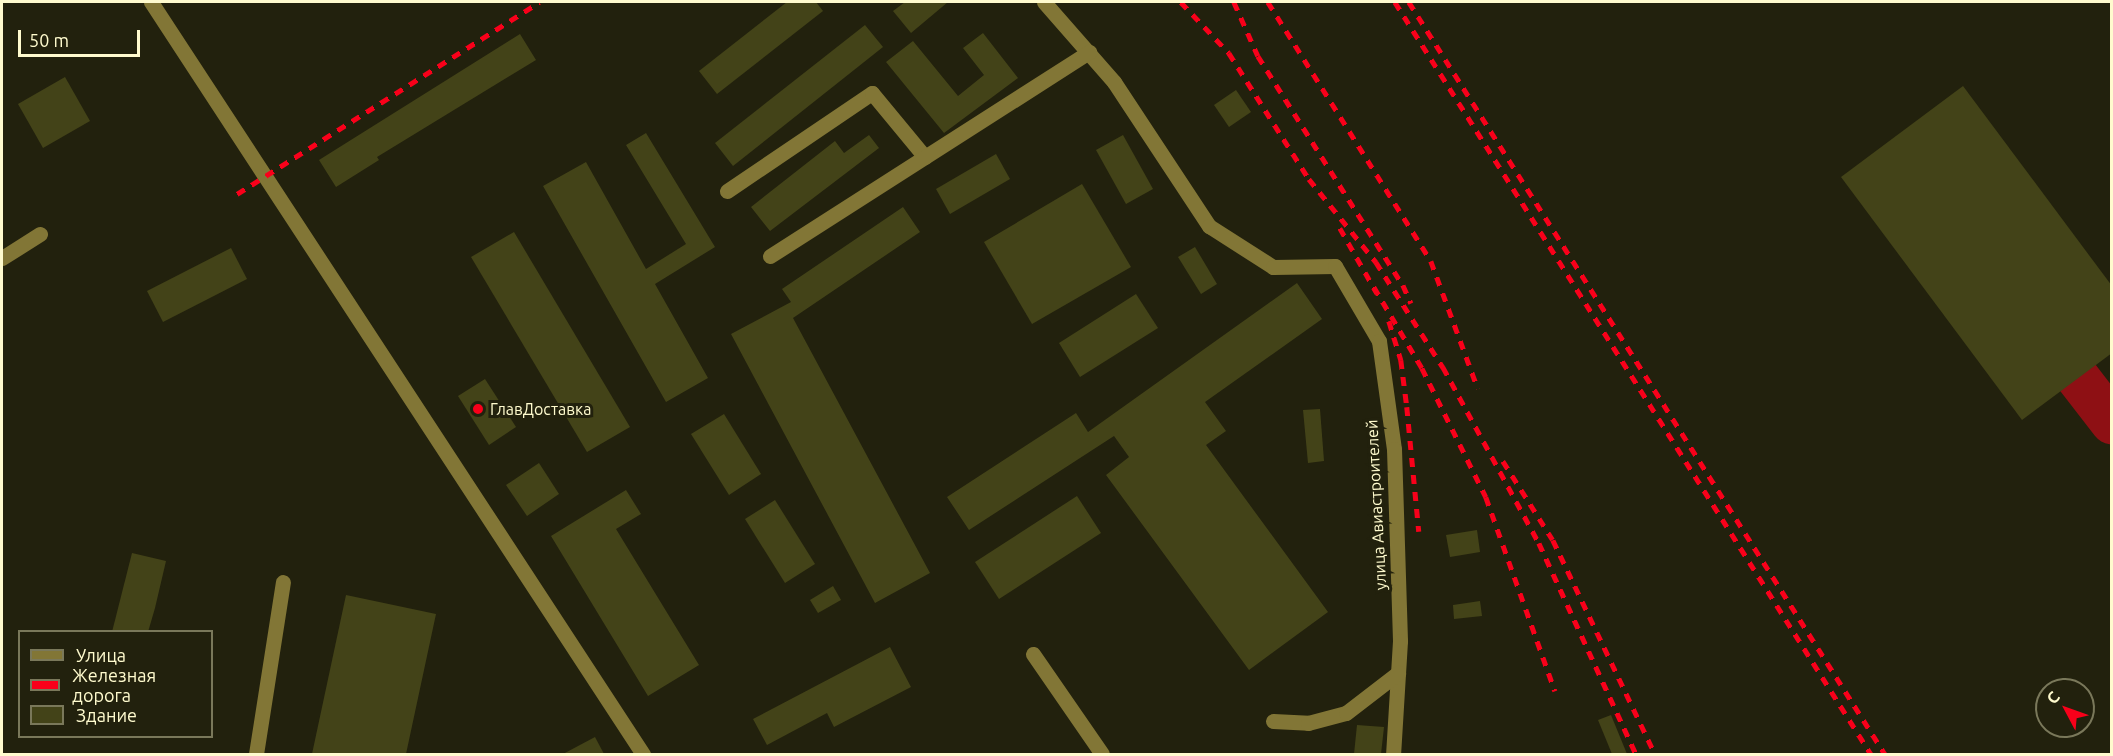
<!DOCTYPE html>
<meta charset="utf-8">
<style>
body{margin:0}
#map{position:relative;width:2113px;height:756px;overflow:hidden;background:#22210d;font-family:Ubuntu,sans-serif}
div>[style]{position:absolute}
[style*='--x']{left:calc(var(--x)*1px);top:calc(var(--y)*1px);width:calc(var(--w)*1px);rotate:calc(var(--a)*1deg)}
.taxiway>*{height:44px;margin:-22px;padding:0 22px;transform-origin:22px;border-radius:22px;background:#8e1014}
.building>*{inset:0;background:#434318}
.minor>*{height:15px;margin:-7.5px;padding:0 7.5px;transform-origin:7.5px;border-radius:7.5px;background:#827636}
.rail>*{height:4.5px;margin-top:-2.25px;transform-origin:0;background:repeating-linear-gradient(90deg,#f9001a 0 9px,transparent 0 17px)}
.dots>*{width:16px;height:16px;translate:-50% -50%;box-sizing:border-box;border:3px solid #22210d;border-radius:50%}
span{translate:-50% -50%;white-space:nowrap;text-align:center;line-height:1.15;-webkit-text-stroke:6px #22210d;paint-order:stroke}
.poi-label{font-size:16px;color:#fffbce}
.left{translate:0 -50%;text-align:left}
.street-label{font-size:16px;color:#fffbce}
.frame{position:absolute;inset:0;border:3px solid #fffbce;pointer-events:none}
.legend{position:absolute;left:18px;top:630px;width:195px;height:108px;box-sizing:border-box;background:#22210d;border:2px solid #7a785a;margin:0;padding:8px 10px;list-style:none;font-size:18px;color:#fffbce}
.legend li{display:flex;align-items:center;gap:12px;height:30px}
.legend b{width:30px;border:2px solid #7a785a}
.north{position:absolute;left:2035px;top:678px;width:60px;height:60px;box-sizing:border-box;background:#22210d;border:2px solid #7a785a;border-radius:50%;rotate:311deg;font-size:16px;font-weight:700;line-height:24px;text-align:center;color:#fffbce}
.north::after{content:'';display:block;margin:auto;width:21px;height:27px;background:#f9001a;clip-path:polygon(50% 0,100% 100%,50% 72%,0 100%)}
.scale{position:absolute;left:18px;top:30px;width:122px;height:27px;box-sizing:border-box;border:3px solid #fffbce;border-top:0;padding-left:8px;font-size:18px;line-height:21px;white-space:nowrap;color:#fffbce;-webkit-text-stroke:4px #22210d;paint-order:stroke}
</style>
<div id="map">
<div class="taxiway">
<div style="--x:2078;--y:378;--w:56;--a:52.3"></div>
</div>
<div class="building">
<div style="clip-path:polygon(787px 2px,816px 2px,823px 11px,717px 94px,699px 71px)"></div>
<div style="clip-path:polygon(905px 2px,948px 2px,911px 33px,893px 11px)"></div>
<div style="clip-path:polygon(865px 25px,883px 47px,733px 166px,715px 143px)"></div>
<div style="clip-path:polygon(983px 33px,1018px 78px,944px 133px,886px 62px,913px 41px,958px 96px,984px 75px,963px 48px)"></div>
<div style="clip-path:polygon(520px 34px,536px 60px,377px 157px,379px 160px,336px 187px,319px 160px)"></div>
<div style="clip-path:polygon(65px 77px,90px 121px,43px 148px,18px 104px)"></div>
<div style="clip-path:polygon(1963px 86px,2112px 286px,2112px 353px,2022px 420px,1841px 177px)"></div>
<div style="clip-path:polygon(1236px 90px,1251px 112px,1229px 127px,1214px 105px)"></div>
<div style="clip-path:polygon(646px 133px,715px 247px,655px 284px,708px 378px,666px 402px,543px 186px,586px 162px,646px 269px,686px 244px,626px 145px)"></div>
<div style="clip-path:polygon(869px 135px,879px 148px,770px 231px,751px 207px,835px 141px,844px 153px)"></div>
<div style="clip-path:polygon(1123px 135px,1153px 189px,1126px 204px,1096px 150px)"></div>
<div style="clip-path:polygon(996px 154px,1010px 179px,950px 214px,936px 189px)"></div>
<div style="clip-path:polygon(1082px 184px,1131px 267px,1032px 324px,984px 242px)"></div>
<div style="clip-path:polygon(903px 207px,920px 232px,793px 318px,930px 573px,875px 603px,731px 334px,791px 302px,782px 289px)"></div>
<div style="clip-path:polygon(514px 232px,630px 427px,587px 452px,471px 257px)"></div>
<div style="clip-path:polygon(1195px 247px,1217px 284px,1201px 294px,1178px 257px)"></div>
<div style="clip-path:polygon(231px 248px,247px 279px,163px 322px,147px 291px)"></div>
<div style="clip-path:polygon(1297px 283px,1322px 319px,1205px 402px,1226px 431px,1206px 445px,1328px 612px,1249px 670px,1106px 475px,1129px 457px,1114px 436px,969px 530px,947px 497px,1076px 413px,1088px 432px)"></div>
<div style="clip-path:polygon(1136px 294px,1158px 328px,1080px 377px,1059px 343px)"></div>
<div style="clip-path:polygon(485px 379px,516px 427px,489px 445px,458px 396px)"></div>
<div style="clip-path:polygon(1320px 409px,1324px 461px,1308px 463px,1303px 410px)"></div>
<div style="clip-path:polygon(724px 414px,761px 474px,729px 495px,691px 434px)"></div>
<div style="clip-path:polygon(539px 463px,559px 494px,527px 516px,506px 485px)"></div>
<div style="clip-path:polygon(626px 490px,641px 514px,616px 529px,699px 665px,648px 696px,551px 536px)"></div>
<div style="clip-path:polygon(1077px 496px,1101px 533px,999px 599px,975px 562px)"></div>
<div style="clip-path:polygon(775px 500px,815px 564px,785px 583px,745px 519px)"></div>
<div style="clip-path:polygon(1477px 530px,1480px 552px,1450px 557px,1446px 535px)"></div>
<div style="clip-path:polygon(132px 553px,166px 561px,155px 608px,148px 632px,112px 632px)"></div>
<div style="clip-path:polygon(833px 586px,841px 600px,818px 613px,810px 600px)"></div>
<div style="clip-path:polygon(346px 595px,436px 614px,406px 754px,312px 754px)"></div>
<div style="clip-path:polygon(1480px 601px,1482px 616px,1454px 619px,1453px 605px)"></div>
<div style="clip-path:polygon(890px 647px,911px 687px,834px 727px,827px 713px,767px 745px,753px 719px)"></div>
<div style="clip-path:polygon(1611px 715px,1627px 754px,1612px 754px,1598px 720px)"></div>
<div style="clip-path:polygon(1357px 725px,1384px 727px,1381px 754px,1354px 754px)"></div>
<div style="clip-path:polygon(595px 737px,604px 754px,563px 754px)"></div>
</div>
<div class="minor">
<div style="--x:151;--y:2;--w:899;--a:56.81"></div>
<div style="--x:1044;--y:2;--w:106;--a:48.8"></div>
<div style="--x:1114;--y:82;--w:173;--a:56.6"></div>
<div style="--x:1209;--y:226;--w:76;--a:32.6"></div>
<div style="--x:1273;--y:267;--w:62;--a:-0.9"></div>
<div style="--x:1335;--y:266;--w:87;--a:59.6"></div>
<div style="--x:1379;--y:341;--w:109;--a:82.1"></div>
<div style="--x:1394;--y:449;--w:192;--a:88.2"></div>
<div style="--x:1400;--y:641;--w:113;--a:93.5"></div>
<div style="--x:727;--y:191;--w:175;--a:-34.1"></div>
<div style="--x:872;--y:93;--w:83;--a:50.4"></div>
<div style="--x:770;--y:256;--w:379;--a:-32.6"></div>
<div style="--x:2;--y:258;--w:45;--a:-32.3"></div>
<div style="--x:1033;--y:654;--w:121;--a:55.4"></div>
<div style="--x:1273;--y:721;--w:35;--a:3"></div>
<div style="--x:1308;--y:723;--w:39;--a:-15"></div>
<div style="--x:1346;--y:713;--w:66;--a:-37.6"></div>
<div style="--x:256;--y:754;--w:174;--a:-81.1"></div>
</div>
<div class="rail">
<div style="--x:1181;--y:2;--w:70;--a:46.7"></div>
<div style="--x:1229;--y:53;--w:149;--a:57.6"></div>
<div style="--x:1309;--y:179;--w:107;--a:51.1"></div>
<div style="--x:1376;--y:262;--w:125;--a:57.5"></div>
<div style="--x:1443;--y:367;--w:200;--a:61.4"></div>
<div style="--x:1539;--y:543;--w:232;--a:65.3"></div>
<div style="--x:1234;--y:2;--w:59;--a:66"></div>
<div style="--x:1258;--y:56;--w:271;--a:57.7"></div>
<div style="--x:1403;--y:285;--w:20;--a:66"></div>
<div style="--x:1268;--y:2;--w:306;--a:57.8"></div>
<div style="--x:1431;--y:261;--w:136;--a:69.8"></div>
<div style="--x:1395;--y:2;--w:890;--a:57.67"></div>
<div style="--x:1409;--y:2;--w:890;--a:57.67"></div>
<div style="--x:237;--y:194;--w:358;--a:-32.4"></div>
<div style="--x:1340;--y:228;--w:75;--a:60.4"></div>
<div style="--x:1374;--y:287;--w:94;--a:59.3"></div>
<div style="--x:1422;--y:368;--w:144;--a:63.6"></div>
<div style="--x:1486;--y:497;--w:206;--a:70.4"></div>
<div style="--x:1389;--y:321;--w:41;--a:72.9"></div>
<div style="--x:1401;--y:360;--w:47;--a:82.7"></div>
<div style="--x:1407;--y:407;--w:125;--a:84.5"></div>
<div style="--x:1503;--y:461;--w:93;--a:57.7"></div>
<div style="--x:1553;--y:540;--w:237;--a:64.5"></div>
</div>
<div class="dots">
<div style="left:478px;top:409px;background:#f9001a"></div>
</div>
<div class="poi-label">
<span class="left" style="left:490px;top:409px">ГлавДоставка</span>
</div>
<div class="street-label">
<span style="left:1376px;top:505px;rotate:-93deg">улица Авиастроителей</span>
</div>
<div class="frame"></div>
<ul class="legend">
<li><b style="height:8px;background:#827636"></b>Улица</li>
<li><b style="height:8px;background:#f9001a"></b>Железная дорога</li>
<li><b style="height:16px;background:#434318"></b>Здание</li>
</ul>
<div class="north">С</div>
<div class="scale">50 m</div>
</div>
